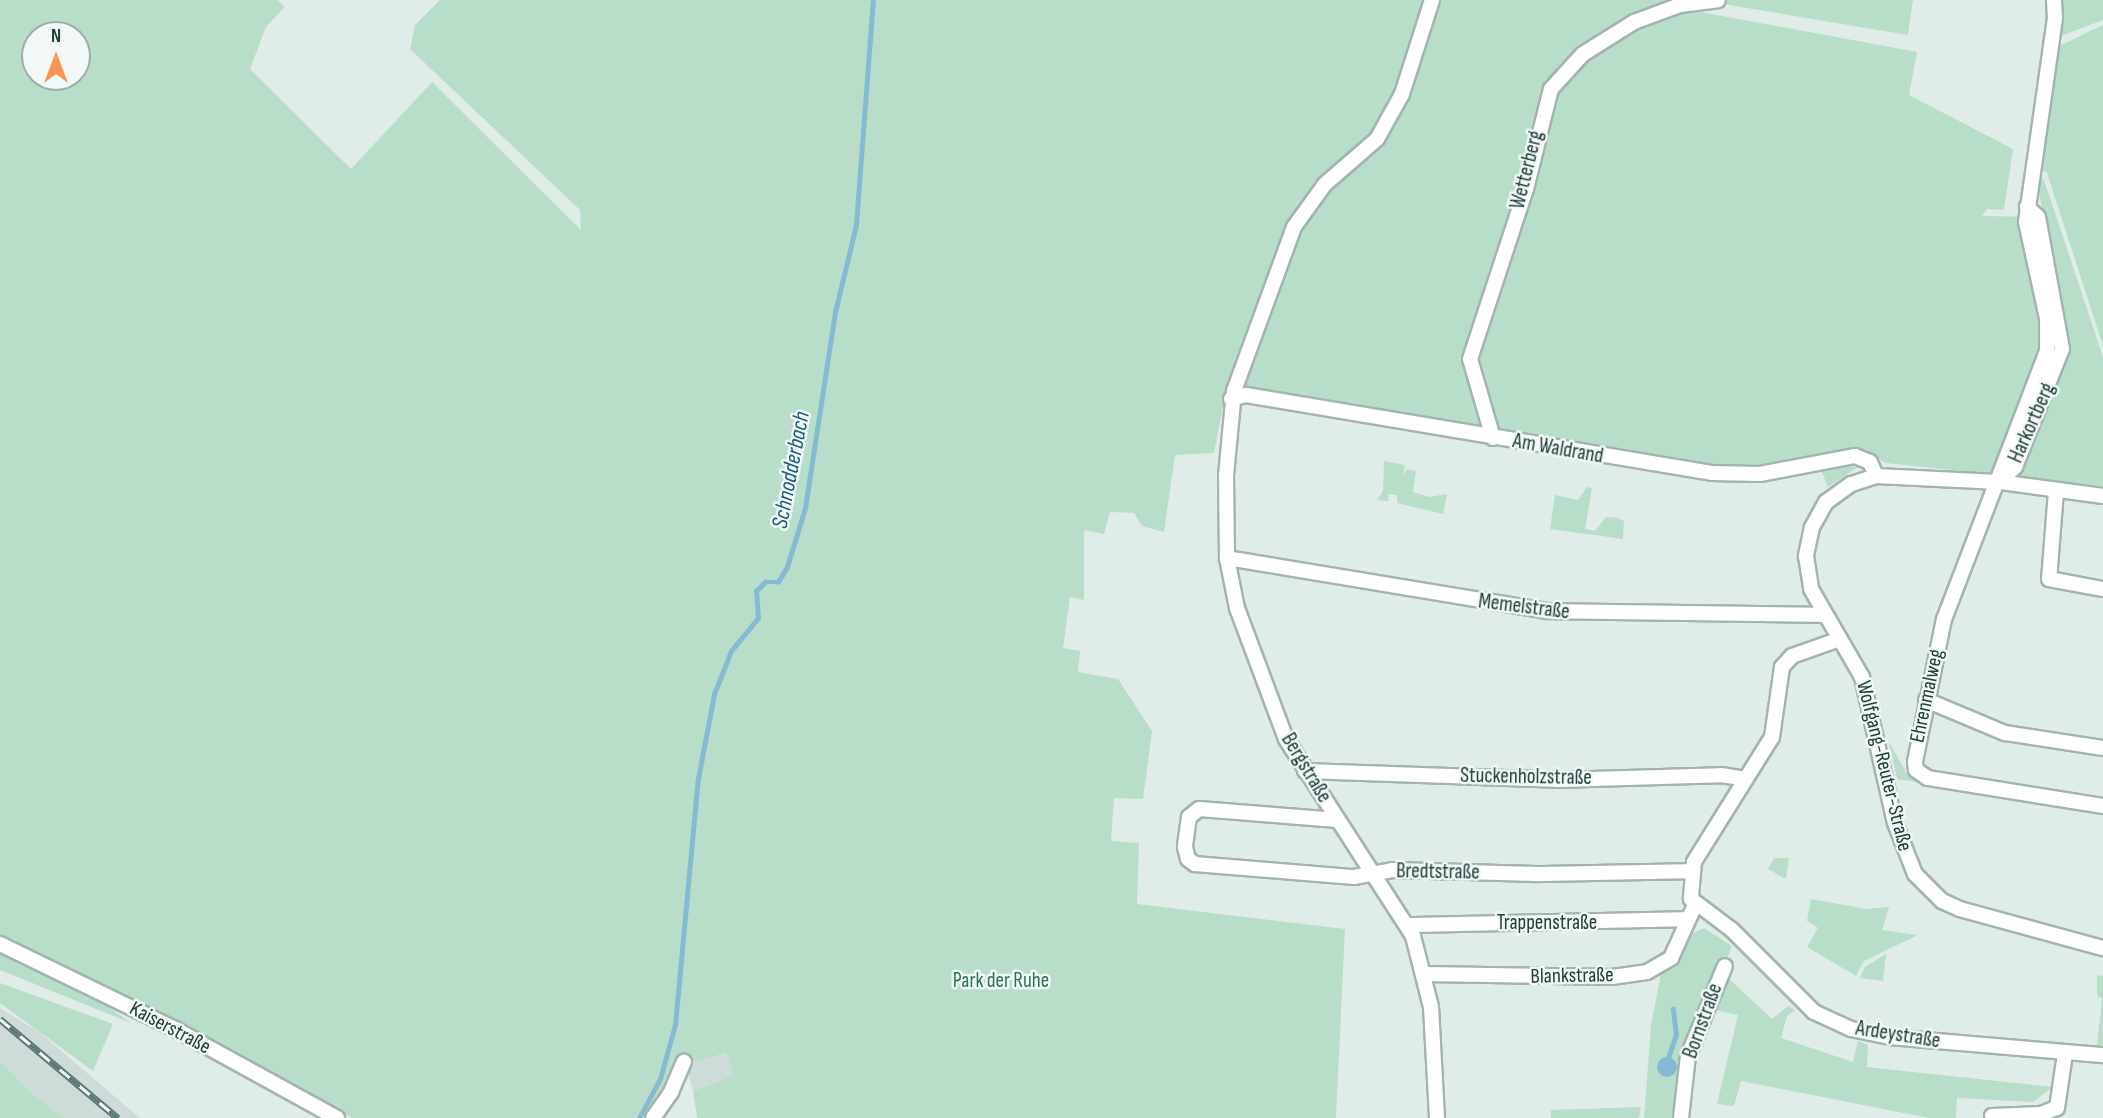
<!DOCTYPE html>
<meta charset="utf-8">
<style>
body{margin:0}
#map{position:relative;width:2103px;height:1118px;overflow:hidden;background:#e0ece8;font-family:"Sofia Sans Condensed",sans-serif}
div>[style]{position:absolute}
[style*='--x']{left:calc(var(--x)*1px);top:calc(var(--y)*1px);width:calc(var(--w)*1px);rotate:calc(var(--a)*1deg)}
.built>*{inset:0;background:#cedbd8}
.green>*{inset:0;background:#b8dec9}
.water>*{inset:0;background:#86bad3}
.round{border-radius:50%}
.stream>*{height:4.5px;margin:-2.25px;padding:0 2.25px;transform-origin:2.25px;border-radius:2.25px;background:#86bad3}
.roads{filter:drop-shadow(2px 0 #a3b4b0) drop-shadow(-2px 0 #a3b4b0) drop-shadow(0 2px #a3b4b0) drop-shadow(0 -2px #a3b4b0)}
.minor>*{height:14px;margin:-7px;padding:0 7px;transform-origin:7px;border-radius:7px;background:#fff}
.rail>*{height:7px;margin-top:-3.5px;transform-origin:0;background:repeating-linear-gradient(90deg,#f1f8f6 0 13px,#5b7875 0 26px);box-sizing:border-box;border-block:2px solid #5b7875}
span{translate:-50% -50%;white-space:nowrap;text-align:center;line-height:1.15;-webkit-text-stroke:5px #f1f8f6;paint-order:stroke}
.street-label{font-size:21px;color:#203d3a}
.park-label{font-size:21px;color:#297553}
.water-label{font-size:23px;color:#195a7a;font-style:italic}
.north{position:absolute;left:21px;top:21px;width:70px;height:70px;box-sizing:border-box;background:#f1f8f6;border:2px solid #9dadab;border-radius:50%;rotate:0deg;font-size:19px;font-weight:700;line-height:28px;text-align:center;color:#203d3a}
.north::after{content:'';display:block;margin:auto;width:24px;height:32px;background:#f69754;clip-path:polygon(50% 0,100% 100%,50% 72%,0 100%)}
</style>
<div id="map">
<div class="built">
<div style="clip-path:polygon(0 1008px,39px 1032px,140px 1118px,64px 1118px,33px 1095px,0 1061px)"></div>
<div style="clip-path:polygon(727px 1053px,734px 1075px,693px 1091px,686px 1065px)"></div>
</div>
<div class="green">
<div style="clip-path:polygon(evenodd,0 0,277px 0,285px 7px,266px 27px,250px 69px,351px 169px,432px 82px,581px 230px,580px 210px,410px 49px,415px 25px,440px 0,1676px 0,1679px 8px,1917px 52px,1909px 95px,2013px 149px,2004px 210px,1987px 209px,1982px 216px,2044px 217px,2038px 189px,2039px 179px,2044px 180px,2103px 357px,2103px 486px,1886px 463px,1873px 456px,1760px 469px,1712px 468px,1227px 385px,1214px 453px,1175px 455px,1164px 532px,1142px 526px,1134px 513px,1110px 512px,1104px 534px,1084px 530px,1084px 600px,1070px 597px,1063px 648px,1080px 651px,1078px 672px,1118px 679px,1152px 731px,1143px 799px,1114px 798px,1111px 841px,1139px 843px,1137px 904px,1345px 929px,1336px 1118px,697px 1118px,693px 1091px,734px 1075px,726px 1053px,686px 1065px,671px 1075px,646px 1118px,352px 1118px,231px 1049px,0 935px,0 0,35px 35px,77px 35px,77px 77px,35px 77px,35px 35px)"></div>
<div style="clip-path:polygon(1699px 0,1913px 0,1908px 35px)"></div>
<div style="clip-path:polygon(2056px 0,2103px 0,2103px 20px,2056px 38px)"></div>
<div style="clip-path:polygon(2103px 25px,2103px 346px,2047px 173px,2042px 170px,2057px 47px)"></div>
<div style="clip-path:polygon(1384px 461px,1405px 465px,1403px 476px,1407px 469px,1416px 471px,1413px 492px,1429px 497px,1447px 494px,1443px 514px,1397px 503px,1397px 495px,1389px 494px,1388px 501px,1377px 500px,1383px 491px)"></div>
<div style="clip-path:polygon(1841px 466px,1858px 467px,1828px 487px,1821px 470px)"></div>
<div style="clip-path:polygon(1587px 487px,1592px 488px,1585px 529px,1595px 531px,1606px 517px,1617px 518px,1624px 521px,1623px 539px,1550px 529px,1555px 495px,1578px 500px)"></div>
<div style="clip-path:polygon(1889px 742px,1907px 774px,1917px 782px,1897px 779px)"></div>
<div style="clip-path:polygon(1774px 858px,1789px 858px,1786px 879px,1768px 869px)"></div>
<div style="clip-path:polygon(1811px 899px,1867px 909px,1889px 907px,1882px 930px,1918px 935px,1864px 961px,1856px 976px,1807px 947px,1818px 928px,1807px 921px)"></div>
<div style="clip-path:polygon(1704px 928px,1732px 946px,1679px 1078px,1672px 1118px,1644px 1118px,1651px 1026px,1661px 973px,1680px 958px,1691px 934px)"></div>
<div style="clip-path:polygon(0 953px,102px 1003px,131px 1023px,0 970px)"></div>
<div style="clip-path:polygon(1886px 954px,1883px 981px,1860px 978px,1865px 967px)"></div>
<div style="clip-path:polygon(1725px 975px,1772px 1019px,1788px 1006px,1795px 1010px,1787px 1016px,1781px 1038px,1853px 1062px,1858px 1041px,1868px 1045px,1867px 1067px,2053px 1087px,2033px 1102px,1957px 1098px,1956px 1118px,1929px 1118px,1741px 1081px,1734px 1106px,1717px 1104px,1738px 1015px,1714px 1010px)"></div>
<div style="clip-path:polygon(2097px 975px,2103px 976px,2103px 1046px,2097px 1047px,2102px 998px,2097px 997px)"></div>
<div style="clip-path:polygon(0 983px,113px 1024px,93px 1071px,0 1003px)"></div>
<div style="clip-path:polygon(0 1061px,33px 1095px,64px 1118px,0 1118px)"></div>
<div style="clip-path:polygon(1641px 1107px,1639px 1118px,1551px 1118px,1551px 1110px)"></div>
</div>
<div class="water">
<div class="round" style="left:1657px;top:1057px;width:20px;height:20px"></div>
</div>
<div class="stream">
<div style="--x:1668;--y:1058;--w:24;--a:-71"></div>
<div style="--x:1676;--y:1035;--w:26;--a:-97"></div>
<div style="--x:639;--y:1118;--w:44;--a:-61.7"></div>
<div style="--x:660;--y:1079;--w:56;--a:-74.5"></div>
<div style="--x:675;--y:1025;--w:247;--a:-84.7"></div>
<div style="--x:698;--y:779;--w:86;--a:-79.3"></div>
<div style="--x:714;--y:694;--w:46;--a:-68.4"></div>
<div style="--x:731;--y:651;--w:43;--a:-50.7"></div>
<div style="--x:758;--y:618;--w:27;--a:-94"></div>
<div style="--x:756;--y:591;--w:13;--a:-45"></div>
<div style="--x:765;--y:582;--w:13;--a:0"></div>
<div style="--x:778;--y:582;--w:17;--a:-59"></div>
<div style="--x:787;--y:567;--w:62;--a:-73"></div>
<div style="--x:805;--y:508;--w:198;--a:-81.3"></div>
<div style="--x:835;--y:312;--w:89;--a:-76.4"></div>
<div style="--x:856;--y:225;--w:226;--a:-85.7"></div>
</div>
<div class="roads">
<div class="minor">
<div style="--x:1432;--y:0;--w:99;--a:107.7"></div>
<div style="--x:1402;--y:94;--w:51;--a:119.1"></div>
<div style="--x:1377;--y:139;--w:69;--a:139.1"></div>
<div style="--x:1325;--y:184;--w:53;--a:125.8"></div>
<div style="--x:1294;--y:227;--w:175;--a:110.1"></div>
<div style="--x:1234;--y:391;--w:85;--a:95.4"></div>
<div style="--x:1226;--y:476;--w:82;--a:89.3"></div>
<div style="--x:1227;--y:558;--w:51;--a:78.7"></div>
<div style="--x:1237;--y:608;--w:140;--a:69.5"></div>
<div style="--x:1286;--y:739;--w:234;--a:57.2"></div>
<div style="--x:1413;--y:936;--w:73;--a:75.8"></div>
<div style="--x:1431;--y:1007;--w:111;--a:86.9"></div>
<div style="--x:2054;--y:0;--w:18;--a:87"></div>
<div style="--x:2055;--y:18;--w:206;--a:98.1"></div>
<div style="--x:2026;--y:222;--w:98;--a:77.7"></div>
<div style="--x:2047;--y:318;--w:33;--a:90"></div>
<div style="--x:2047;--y:351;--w:287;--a:111"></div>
<div style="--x:1944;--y:619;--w:146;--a:101.5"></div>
<div style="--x:1915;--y:762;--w:8;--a:83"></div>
<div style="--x:1916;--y:770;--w:14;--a:34"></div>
<div style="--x:1928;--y:778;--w:177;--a:9.1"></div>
<div style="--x:1231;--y:399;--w:16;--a:-15"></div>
<div style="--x:1246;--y:395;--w:472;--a:9.5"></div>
<div style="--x:1712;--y:473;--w:48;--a:1.2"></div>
<div style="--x:1760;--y:474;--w:97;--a:-10.7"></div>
<div style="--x:1855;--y:456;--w:16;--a:22"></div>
<div style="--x:1870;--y:462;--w:15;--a:67"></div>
<div style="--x:1493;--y:438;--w:82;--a:-106.2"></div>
<div style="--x:1470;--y:359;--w:179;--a:-71.8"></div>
<div style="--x:1526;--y:189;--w:103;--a:-76"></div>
<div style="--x:1551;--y:89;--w:47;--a:-47.6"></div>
<div style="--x:1583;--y:54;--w:60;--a:-32.1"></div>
<div style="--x:1634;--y:22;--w:49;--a:-20.3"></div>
<div style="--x:1680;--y:5;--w:38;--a:-7"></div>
<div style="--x:2000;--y:481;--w:21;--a:-43"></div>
<div style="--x:2015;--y:467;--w:127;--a:-68.3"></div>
<div style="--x:2062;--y:349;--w:134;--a:-100.3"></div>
<div style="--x:2038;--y:217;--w:15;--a:-138"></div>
<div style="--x:2056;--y:491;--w:88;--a:94.5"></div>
<div style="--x:2049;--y:579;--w:55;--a:10.5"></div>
<div style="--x:2103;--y:496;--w:105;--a:-172.3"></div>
<div style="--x:1999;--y:482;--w:123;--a:-177.2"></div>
<div style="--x:1876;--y:476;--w:26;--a:162"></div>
<div style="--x:1851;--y:484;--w:31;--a:144"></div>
<div style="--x:1826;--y:502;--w:29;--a:119"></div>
<div style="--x:1812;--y:527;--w:30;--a:102"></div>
<div style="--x:1806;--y:556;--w:33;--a:81"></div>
<div style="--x:1811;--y:589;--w:102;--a:59.9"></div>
<div style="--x:1862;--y:677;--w:150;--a:77.3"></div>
<div style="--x:1895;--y:823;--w:55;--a:68.6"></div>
<div style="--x:1915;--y:874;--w:38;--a:45"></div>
<div style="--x:1942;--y:901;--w:20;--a:24"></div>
<div style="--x:1960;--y:909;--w:148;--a:15.3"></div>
<div style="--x:1227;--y:558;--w:323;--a:9.4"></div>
<div style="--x:1546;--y:611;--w:279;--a:0.8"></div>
<div style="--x:1840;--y:639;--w:51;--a:160.5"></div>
<div style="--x:1792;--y:656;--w:15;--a:132"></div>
<div style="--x:1782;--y:667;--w:71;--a:98.1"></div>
<div style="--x:1772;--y:737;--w:147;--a:122"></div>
<div style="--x:1694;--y:862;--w:37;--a:95"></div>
<div style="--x:1691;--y:899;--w:51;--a:37.1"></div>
<div style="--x:1732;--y:930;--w:116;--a:45"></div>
<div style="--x:1814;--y:1012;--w:41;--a:24.7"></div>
<div style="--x:1851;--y:1029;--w:41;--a:11.3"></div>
<div style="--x:1891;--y:1037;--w:213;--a:4.9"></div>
<div style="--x:1926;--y:700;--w:86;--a:22.7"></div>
<div style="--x:2005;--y:733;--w:99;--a:8.7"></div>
<div style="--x:1305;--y:771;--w:252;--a:2"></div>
<div style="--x:1557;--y:780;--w:164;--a:-1.7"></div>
<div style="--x:1721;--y:775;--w:25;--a:9"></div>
<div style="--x:1337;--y:820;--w:138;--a:-175.4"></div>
<div style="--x:1199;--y:809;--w:13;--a:141"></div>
<div style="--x:1189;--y:817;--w:30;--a:98"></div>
<div style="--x:1185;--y:847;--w:12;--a:76"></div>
<div style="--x:1188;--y:859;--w:9;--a:36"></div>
<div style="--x:1195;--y:864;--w:160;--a:4.7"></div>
<div style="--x:1354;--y:877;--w:39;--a:-10"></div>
<div style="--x:1392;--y:870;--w:144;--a:1.6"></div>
<div style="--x:1536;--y:874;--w:155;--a:-1.1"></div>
<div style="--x:1408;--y:925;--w:279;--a:-1.2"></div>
<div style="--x:0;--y:944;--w:195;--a:25.9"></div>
<div style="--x:175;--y:1029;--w:185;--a:28.8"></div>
<div style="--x:1426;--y:974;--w:186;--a:0.9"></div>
<div style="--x:1612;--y:977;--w:35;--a:-8"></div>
<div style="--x:1647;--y:972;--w:28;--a:-30"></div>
<div style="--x:1671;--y:958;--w:58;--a:-65.6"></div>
<div style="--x:1992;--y:1116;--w:49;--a:-2.3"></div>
<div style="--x:2041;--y:1114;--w:17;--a:-21"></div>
<div style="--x:2057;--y:1108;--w:55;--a:-81.6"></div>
<div style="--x:653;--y:1118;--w:32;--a:-55"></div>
<div style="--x:671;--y:1092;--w:33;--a:-67"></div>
<div style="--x:1681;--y:1118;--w:62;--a:-83.6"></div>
<div style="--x:1688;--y:1056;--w:97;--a:-67.7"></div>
</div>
</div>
<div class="rail">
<div style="--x:0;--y:1019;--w:154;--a:40"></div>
</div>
<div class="street-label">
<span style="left:1527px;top:170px;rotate:-76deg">Wetterberg</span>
<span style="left:2032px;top:423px;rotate:-66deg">Harkortberg</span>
<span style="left:1558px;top:449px;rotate:10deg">Am Waldrand</span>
<span style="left:1524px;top:607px;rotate:7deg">Memelstraße</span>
<span style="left:1927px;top:696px;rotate:-78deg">Ehrenmalweg</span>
<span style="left:1884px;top:766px;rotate:76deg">Wolfgang-Reuter-Straße</span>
<span style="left:1306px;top:768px;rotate:59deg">Bergstraße</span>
<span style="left:1526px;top:777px;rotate:1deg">Stuckenholzstraße</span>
<span style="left:1438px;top:872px;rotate:1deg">Bredtstraße</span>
<span style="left:1547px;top:923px">Trappenstraße</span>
<span style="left:1572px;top:976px;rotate:-1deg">Blankstraße</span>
<span style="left:1703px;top:1021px;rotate:-70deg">Bornstraße</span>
<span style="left:170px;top:1028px;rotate:28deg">Kaiserstraße</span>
<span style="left:1898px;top:1035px;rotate:9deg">Ardeystraße</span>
</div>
<div class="park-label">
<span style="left:1001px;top:981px">Park der Ruhe</span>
</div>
<div class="water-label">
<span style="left:791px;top:470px;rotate:-79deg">Schnodderbach</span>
</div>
<div class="north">N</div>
</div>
